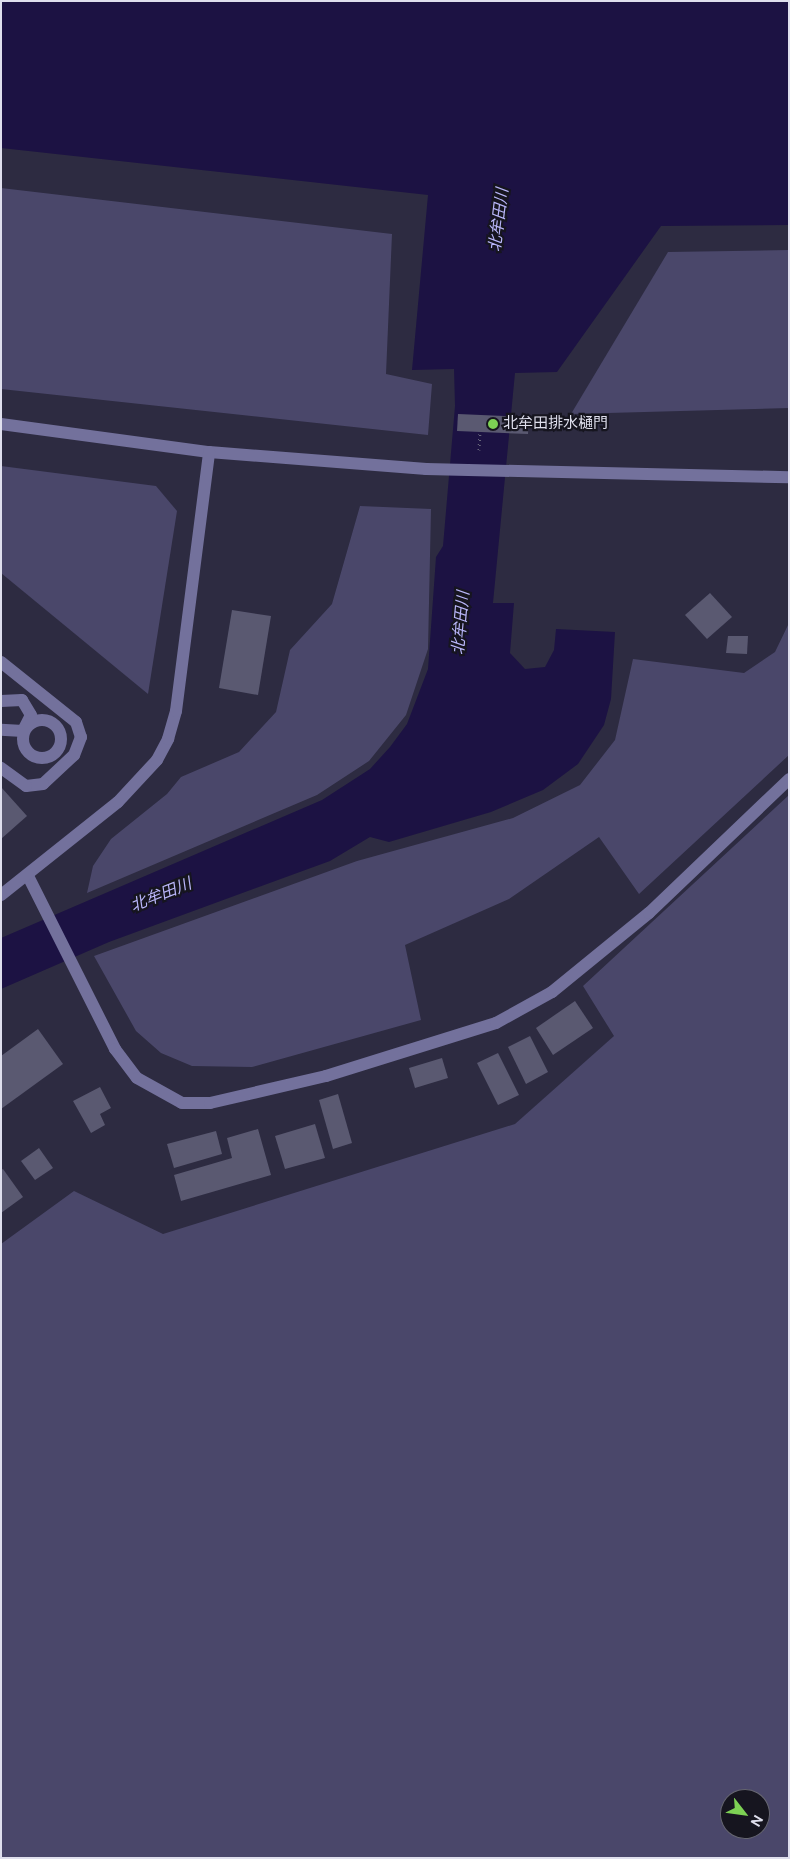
<!DOCTYPE html>
<meta charset="utf-8">
<style>
body{margin:0}
#map{position:relative;width:790px;height:1859px;overflow:hidden;background:#2d2b41;font-family:"DM Sans","Noto Sans JP",sans-serif}
div>[style]{position:absolute}
[style*='--x']{left:calc(var(--x)*1px);top:calc(var(--y)*1px);width:calc(var(--w)*1px);rotate:calc(var(--a)*1deg)}
.green>*{inset:0;background:#4a476a}
.water>*{inset:0;background:#1c1243}
.building>*{inset:0;background:#5a5971}
.path>*{height:3px;margin-top:-1.5px;transform-origin:0;background:repeating-linear-gradient(90deg,#69677b 0 1px,transparent 0 5px)}
.minor>*{height:12px;margin:-6px;padding:0 6px;transform-origin:6px;border-radius:6px;background:#73719c}
.minor>.ring{margin:-6px;padding:0;box-sizing:content-box;background:none;border:12px solid #73719c;border-radius:50%}
.dots>*{width:14px;height:14px;translate:-50% -50%;box-sizing:border-box;border:2px solid #16151f;border-radius:50%}
span{translate:-50% -50%;white-space:nowrap;text-align:center;line-height:1.15;-webkit-text-stroke:4.5px #16151f;paint-order:stroke}
.poi-label{font-size:15px;color:#dfdfed}
.left{translate:0 -50%;text-align:left}
.water-label{font-size:16px;color:#b9b6f9;font-style:italic}
.frame{position:absolute;inset:0;border:2px solid #dfdfed;pointer-events:none}
.north{position:absolute;left:720px;top:1789px;width:50px;height:50px;box-sizing:border-box;background:#16151f;border:1px solid #666671;border-radius:50%;rotate:120deg;font-size:14px;font-weight:700;line-height:20px;text-align:center;color:#dfdfed}
.north::after{content:'';display:block;margin:auto;width:18px;height:22px;background:#7dd154;clip-path:polygon(50% 0,100% 100%,50% 72%,0 100%)}
</style>
<div id="map">
<div class="green">
<div style="clip-path:polygon(1px 188px,392px 234px,386px 374px,432px 384px,428px 435px,1px 389px)"></div>
<div style="clip-path:polygon(789px 250px,789px 408px,571px 414px,668px 252px)"></div>
<div style="clip-path:polygon(1px 466px,156px 486px,177px 511px,148px 694px,1px 573px)"></div>
<div style="clip-path:polygon(360px 506px,431px 509px,428px 649px,406px 715px,369px 761px,317px 795px,87px 893px,93px 866px,111px 839px,167px 794px,181px 777px,239px 752px,276px 712px,290px 650px,332px 604px)"></div>
<div style="clip-path:polygon(789px 623px,789px 755px,639px 894px,599px 837px,509px 899px,405px 945px,421px 1020px,252px 1067px,192px 1066px,161px 1053px,136px 1031px,94px 956px,357px 861px,513px 818px,580px 785px,615px 740px,633px 659px,744px 673px,775px 652px)"></div>
<div style="clip-path:polygon(evenodd,789px 795px,789px 1858px,1px 1858px,1px 1244px,74px 1191px,163px 1234px,515px 1124px,614px 1036px,583px 986px,789px 795px,730px 1799px,760px 1799px,760px 1829px,730px 1829px,730px 1799px)"></div>
</div>
<div class="water">
<div style="clip-path:polygon(1px 1px,789px 1px,789px 225px,661px 226px,557px 372px,515px 373px,493px 603px,514px 603px,510px 653px,525px 669px,545px 667px,554px 650px,556px 629px,615px 632px,611px 699px,604px 725px,578px 764px,543px 790px,491px 812px,389px 842px,370px 837px,330px 861px,109px 942px,1px 989px,1px 938px,322px 800px,370px 769px,390px 747px,407px 724px,428px 669px,436px 557px,443px 546px,455px 406px,454px 369px,412px 370px,428px 195px,1px 148px)"></div>
</div>
<div class="building">
<div style="clip-path:polygon(458px 414px,529px 417px,528px 434px,457px 431px)"></div>
<div style="clip-path:polygon(710px 593px,732px 617px,707px 639px,685px 615px)"></div>
<div style="clip-path:polygon(232px 610px,271px 616px,258px 695px,219px 688px)"></div>
<div style="clip-path:polygon(728px 636px,748px 636px,747px 654px,726px 653px)"></div>
<div style="clip-path:polygon(1px 787px,27px 816px,1px 839px)"></div>
<div style="clip-path:polygon(575px 1001px,593px 1028px,553px 1055px,536px 1028px)"></div>
<div style="clip-path:polygon(38px 1029px,63px 1064px,1px 1109px,1px 1056px)"></div>
<div style="clip-path:polygon(530px 1036px,548px 1072px,526px 1084px,508px 1047px)"></div>
<div style="clip-path:polygon(498px 1053px,519px 1095px,498px 1105px,477px 1063px)"></div>
<div style="clip-path:polygon(442px 1058px,448px 1078px,415px 1088px,409px 1068px)"></div>
<div style="clip-path:polygon(100px 1087px,111px 1108px,100px 1114px,105px 1125px,91px 1133px,73px 1101px)"></div>
<div style="clip-path:polygon(338px 1094px,352px 1143px,333px 1149px,319px 1100px)"></div>
<div style="clip-path:polygon(315px 1124px,325px 1158px,285px 1169px,275px 1136px)"></div>
<div style="clip-path:polygon(258px 1129px,271px 1175px,181px 1201px,174px 1175px,232px 1158px,227px 1138px)"></div>
<div style="clip-path:polygon(216px 1131px,222px 1154px,174px 1168px,167px 1144px)"></div>
<div style="clip-path:polygon(39px 1148px,53px 1168px,35px 1180px,21px 1161px)"></div>
<div style="clip-path:polygon(3px 1169px,23px 1197px,1px 1213px,1px 1170px)"></div>
</div>
<div class="path">
<div style="--x:479;--y:450;--w:18;--a:-87"></div>
</div>
<div class="minor">
<div style="--x:1;--y:424;--w:210;--a:7.7"></div>
<div style="--x:209;--y:452;--w:218;--a:4.5"></div>
<div style="--x:426;--y:469;--w:363;--a:1.3"></div>
<div style="--x:1;--y:662;--w:96;--a:38.7"></div>
<div style="--x:76;--y:722;--w:16;--a:72"></div>
<div style="--x:81;--y:737;--w:19;--a:111"></div>
<div style="--x:74;--y:755;--w:42;--a:136.9"></div>
<div style="--x:43;--y:784;--w:17;--a:173"></div>
<div style="--x:26;--y:786;--w:31;--a:-144"></div>
<div style="--x:1;--y:701;--w:21;--a:-3"></div>
<div style="--x:22;--y:700;--w:17;--a:59"></div>
<div style="--x:31;--y:715;--w:18;--a:117"></div>
<div style="--x:23;--y:731;--w:22;--a:-177"></div>
<div class="ring" style="left:23px;top:720px;width:26px;height:26px"></div>
<div style="--x:28;--y:876;--w:194;--a:63.3"></div>
<div style="--x:115;--y:1049;--w:36;--a:53"></div>
<div style="--x:137;--y:1078;--w:51;--a:29.1"></div>
<div style="--x:182;--y:1103;--w:28;--a:0"></div>
<div style="--x:210;--y:1103;--w:119;--a:-13.1"></div>
<div style="--x:326;--y:1076;--w:178;--a:-17.3"></div>
<div style="--x:496;--y:1023;--w:64;--a:-29"></div>
<div style="--x:552;--y:992;--w:125;--a:-39.2"></div>
<div style="--x:649;--y:913;--w:194;--a:-43.7"></div>
<div style="--x:1;--y:895;--w:149;--a:-38.5"></div>
<div style="--x:118;--y:802;--w:57;--a:-47.1"></div>
<div style="--x:157;--y:760;--w:24;--a:-62"></div>
<div style="--x:168;--y:739;--w:29;--a:-74"></div>
<div style="--x:176;--y:711;--w:261;--a:-82.7"></div>
</div>
<div class="dots">
<div style="left:493px;top:424px;background:#7dd154"></div>
</div>
<div class="poi-label">
<span class="left" style="left:503px;top:424px">北牟田排水樋門</span>
</div>
<div class="water-label">
<span style="left:499px;top:220px;rotate:-83deg">北牟田川</span>
<span style="left:461px;top:623px;rotate:-85deg">北牟田川</span>
<span style="left:161px;top:895px;rotate:-22deg">北牟田川</span>
</div>
<div class="frame"></div>
<div class="north">N</div>
</div>
